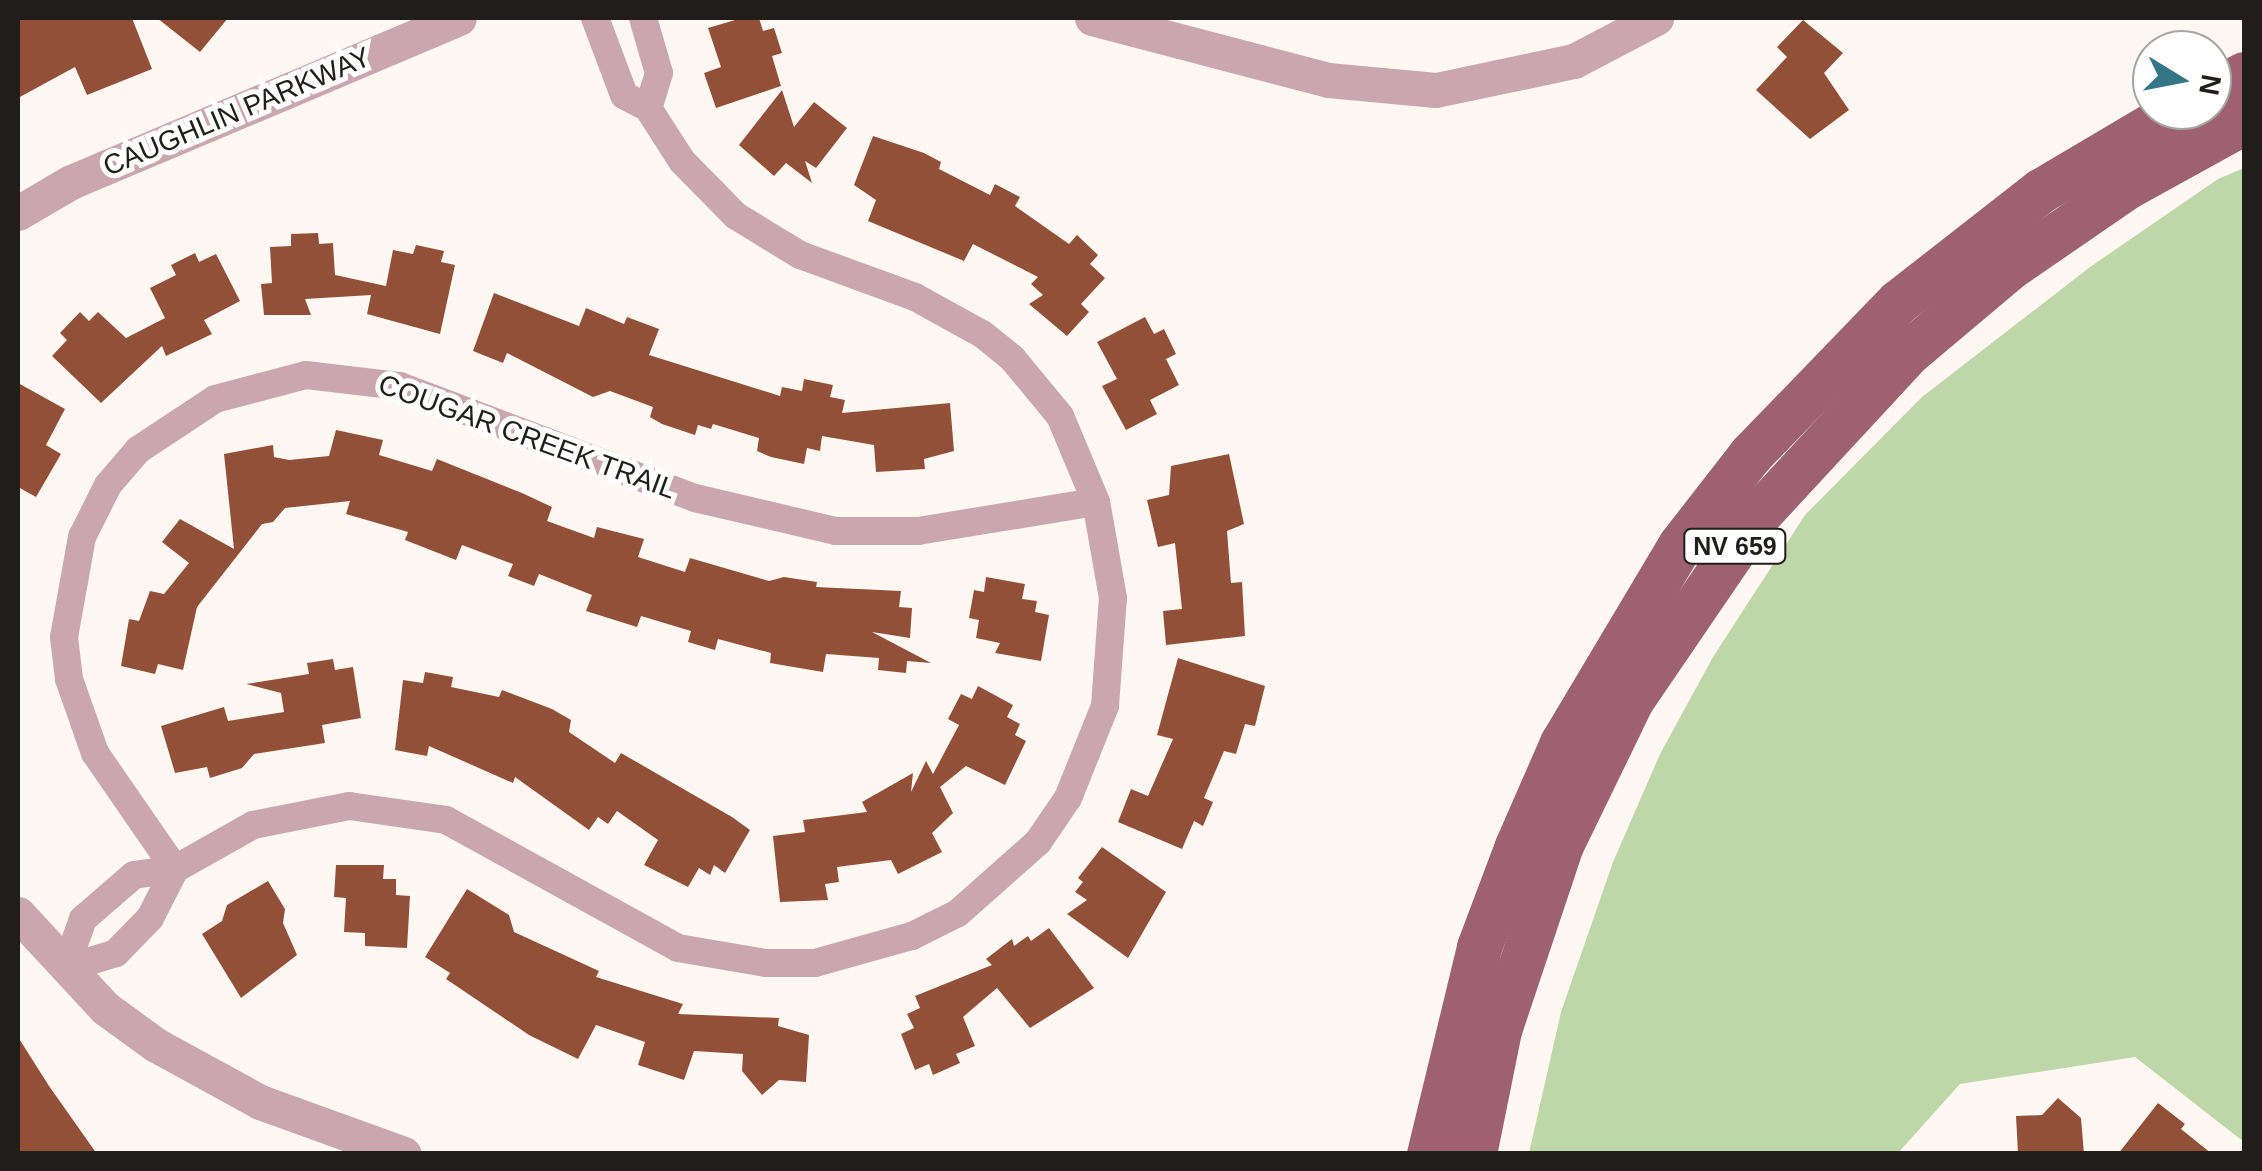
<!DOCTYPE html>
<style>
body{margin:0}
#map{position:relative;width:2262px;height:1171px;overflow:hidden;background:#fff8f2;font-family:Arial,sans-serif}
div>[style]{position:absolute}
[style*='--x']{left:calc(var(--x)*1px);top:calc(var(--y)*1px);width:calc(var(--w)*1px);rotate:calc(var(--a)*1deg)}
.green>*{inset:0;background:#bfd6a9}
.building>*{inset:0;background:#925039}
.minor>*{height:28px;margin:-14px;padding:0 14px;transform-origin:14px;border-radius:14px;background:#caa7af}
.tertiary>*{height:35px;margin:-17.5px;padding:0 17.5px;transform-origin:17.5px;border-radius:17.5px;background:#caa7af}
.primary>*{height:45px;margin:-22.5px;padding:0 22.5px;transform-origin:22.5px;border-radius:22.5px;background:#9e6172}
span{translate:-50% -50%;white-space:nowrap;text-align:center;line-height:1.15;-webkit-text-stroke:10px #fff;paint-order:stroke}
.shield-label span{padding:2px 8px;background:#fff;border:2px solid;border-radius:8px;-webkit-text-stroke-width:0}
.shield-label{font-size:25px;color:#201d1a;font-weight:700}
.street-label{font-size:28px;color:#201d1a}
.frame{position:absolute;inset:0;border:20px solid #201d1a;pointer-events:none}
.north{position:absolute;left:2132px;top:30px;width:100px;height:100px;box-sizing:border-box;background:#fff;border:2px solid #a6a5a3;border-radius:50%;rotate:100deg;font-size:28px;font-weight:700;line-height:40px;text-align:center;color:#201d1a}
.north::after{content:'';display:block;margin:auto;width:35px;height:45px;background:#357689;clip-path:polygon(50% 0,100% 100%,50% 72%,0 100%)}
</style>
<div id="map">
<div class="green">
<div style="clip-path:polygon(2244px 168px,2244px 1142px,2135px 1057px,1960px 1084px,1898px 1153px,1529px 1153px,1561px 1012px,1613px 862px,1660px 754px,1713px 657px,1805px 515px,1922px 397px,2090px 267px,2218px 179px)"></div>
</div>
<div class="building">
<div style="clip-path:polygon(18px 18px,132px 18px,152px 69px,87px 95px,75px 67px,18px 98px)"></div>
<div style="clip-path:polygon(157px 18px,228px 18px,200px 52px)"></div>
<div style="clip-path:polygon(742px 18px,759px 18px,763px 31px,774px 28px,782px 53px,772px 56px,781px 86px,716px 108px,704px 73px,721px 67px,708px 28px)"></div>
<div style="clip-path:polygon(1803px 20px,1843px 53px,1824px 73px,1849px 110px,1810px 139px,1756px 90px,1787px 57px,1777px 47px)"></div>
<div style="clip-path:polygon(782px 90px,794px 127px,814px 102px,847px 128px,816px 168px,805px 161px,812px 183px,786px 163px,774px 176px,739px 145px)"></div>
<div style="clip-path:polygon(873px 136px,924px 153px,941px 162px,939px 169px,990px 195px,995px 184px,1020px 197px,1015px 206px,1069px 244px,1077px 235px,1098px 255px,1090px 264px,1105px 278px,1081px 304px,1089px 312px,1067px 336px,1029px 304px,1043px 295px,1031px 284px,1038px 277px,973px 244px,964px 261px,868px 221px,876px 200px,854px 185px)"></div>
<div style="clip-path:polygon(318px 233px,319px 244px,333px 243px,335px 275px,386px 286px,393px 250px,413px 254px,416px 245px,444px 251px,441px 262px,455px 265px,440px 334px,367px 314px,371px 295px,305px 299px,311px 315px,264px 315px,261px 284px,272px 283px,270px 247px,291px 246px,291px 234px)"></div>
<div style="clip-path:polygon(195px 253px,199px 262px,216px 254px,240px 301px,204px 320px,212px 334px,166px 356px,162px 346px,101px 403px,52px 356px,67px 340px,60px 333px,80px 312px,89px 321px,98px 312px,126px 338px,165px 318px,150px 288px,176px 275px,171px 265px)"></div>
<div style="clip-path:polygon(494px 293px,579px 326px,586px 308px,624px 324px,627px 317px,659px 329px,649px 355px,780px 396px,782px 387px,802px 391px,804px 379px,833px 385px,830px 397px,845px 400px,842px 413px,950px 403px,954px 451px,924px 459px,925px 469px,876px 472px,874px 445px,822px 436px,820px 451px,807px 448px,804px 464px,771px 457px,757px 451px,759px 438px,713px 424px,711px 429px,698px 425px,695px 435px,662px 424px,650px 417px,653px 407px,610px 391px,593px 397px,507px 353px,503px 363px,473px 351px)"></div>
<div style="clip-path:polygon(1145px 317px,1154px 334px,1164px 329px,1176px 354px,1166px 359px,1179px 385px,1150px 400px,1157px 414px,1126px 430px,1102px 386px,1117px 379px,1097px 342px)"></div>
<div style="clip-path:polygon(18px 383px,65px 409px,46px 445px,61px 454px,36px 497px,18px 487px)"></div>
<div style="clip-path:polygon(336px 430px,383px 440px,379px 455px,432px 471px,437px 459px,522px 493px,552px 507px,547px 521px,594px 538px,597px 527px,644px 539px,638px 557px,685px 572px,690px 558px,769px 581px,784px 577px,817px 582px,816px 587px,901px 591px,899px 607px,912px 608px,910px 638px,872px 632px,931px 663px,907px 661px,906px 673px,878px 670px,879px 658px,826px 654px,823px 672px,770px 663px,771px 653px,718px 639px,715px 650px,688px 642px,691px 631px,641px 616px,637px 627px,586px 611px,592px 595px,539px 574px,534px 586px,508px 576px,513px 564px,462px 545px,456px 560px,405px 540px,408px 532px,346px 514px,350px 501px,285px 508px,273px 522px,262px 524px,197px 607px,183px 670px,158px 664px,155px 674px,121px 666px,129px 619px,139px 621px,150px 591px,164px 594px,189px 563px,162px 542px,180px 519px,234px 549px,224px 454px,273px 445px,274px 457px,289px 460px,329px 456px)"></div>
<div style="clip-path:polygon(1229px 454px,1244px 524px,1227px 531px,1231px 583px,1242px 582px,1245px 636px,1166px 645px,1163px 611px,1182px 609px,1175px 543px,1158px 547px,1147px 500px,1169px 495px,1171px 466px)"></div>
<div style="clip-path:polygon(986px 577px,1025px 584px,1022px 599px,1037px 601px,1035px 612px,1049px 615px,1041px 661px,995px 653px,1000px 643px,976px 638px,979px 620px,969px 618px,974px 590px,984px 592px)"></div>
<div style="clip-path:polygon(1178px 658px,1265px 686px,1255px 726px,1245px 724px,1236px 754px,1224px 751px,1204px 798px,1213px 802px,1203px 826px,1194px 821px,1182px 849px,1118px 822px,1131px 789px,1148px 796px,1173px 739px,1157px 735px)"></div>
<div style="clip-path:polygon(333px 659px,335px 670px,353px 667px,361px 718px,322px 725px,325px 743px,254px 754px,242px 768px,210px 778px,207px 767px,175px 773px,161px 726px,224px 707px,228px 721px,284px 712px,281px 693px,246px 684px,309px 674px,307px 663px)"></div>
<div style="clip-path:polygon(425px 672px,453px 677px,451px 687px,499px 697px,502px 690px,552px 709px,571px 720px,569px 732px,615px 763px,621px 753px,732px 817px,750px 830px,725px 873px,714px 865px,710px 875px,699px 868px,688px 887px,644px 865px,658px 840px,617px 811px,608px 824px,598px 817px,589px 830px,515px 777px,513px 783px,429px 746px,427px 756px,395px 750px,403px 680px,423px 683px)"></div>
<div style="clip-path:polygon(978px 686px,1013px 705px,1007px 717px,1020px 724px,1015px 735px,1026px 741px,1005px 785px,966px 766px,940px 787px,953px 813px,932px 833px,942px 852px,898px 874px,891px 860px,837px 867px,839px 882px,825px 884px,828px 900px,780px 902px,773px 836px,805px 832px,803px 820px,867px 812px,862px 802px,913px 773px,911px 792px,926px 761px,933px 774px,959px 725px,948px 719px,961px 694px,972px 699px)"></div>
<div style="clip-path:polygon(1102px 847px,1166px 892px,1128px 958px,1067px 914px,1087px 900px,1075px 892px,1083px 882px,1078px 878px)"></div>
<div style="clip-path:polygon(336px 865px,384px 865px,383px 879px,396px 879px,396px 895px,410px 896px,407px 948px,365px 946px,365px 933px,344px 932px,346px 898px,334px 897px)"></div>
<div style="clip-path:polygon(268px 881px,285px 909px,283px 923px,297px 955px,241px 998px,202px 934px,222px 921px,227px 905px)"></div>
<div style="clip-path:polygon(467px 889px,509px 915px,514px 932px,599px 971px,596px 977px,683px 1004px,678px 1014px,779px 1018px,778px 1026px,809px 1035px,806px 1082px,779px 1080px,762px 1095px,742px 1071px,743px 1054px,694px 1051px,684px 1080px,638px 1065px,645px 1042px,596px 1025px,578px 1059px,529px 1035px,446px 979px,450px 973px,425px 957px)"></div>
<div style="clip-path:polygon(1049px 928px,1094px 988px,1030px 1028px,997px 988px,963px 1017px,975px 1046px,956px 1054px,960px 1063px,933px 1075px,929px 1064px,915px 1070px,901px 1034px,914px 1028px,907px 1014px,920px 1008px,915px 996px,992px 965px,986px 959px,1012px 939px,1014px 946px,1028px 936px,1031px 941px)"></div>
<div style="clip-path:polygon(18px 1037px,49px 1086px,97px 1154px,18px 1154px)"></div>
<div style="clip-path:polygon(2058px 1098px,2081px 1118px,2084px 1154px,2018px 1154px,2016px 1116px,2042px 1115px)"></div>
<div style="clip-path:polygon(2158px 1103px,2185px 1124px,2181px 1129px,2212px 1154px,2118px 1154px)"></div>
</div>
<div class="minor">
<div style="--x:643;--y:18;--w:57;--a:73.8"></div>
<div style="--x:659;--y:73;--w:37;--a:107"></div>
<div style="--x:175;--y:869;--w:55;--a:117"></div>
<div style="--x:150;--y:918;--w:49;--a:134.2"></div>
<div style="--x:116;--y:953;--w:53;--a:162.6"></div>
<div style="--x:65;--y:969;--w:53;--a:-70.2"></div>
<div style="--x:83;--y:919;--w:67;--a:-40.8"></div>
<div style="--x:134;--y:875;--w:41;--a:-8.3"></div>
<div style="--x:175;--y:869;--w:90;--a:-29.4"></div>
<div style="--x:253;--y:825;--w:98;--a:-11.2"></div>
<div style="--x:349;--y:806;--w:98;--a:8.2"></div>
<div style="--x:446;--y:820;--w:265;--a:28.9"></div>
<div style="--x:678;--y:948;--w:89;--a:9.7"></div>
<div style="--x:766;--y:963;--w:49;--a:0"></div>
<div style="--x:815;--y:963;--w:101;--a:-15.6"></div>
<div style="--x:912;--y:936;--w:51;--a:-26.6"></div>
<div style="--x:958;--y:913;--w:107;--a:-41.6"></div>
<div style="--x:1038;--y:842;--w:53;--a:-55.7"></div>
<div style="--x:1068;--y:798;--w:99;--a:-68.1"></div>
<div style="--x:1105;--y:706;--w:108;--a:-85.8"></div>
<div style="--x:1113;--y:598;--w:97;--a:-100"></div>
<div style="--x:1096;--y:502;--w:93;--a:-112.7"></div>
<div style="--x:1060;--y:416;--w:75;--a:-129.6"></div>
<div style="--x:1012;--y:358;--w:38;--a:-141"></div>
<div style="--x:982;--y:334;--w:77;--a:-151.1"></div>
<div style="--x:915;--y:297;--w:122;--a:-159.9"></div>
<div style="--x:800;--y:255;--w:75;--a:-148.6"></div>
<div style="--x:736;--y:216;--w:77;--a:-134.5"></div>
<div style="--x:682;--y:161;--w:63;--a:-122.7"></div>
<div style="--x:648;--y:108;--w:27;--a:-152"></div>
<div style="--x:624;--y:95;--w:82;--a:-110.6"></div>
<div style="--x:175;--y:869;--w:141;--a:-124.6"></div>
<div style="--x:95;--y:753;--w:78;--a:-109.4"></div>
<div style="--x:69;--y:679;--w:42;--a:-96.8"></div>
<div style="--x:64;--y:637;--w:102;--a:-79.8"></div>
<div style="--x:82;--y:537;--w:58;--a:-63.4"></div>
<div style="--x:108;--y:485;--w:46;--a:-49.4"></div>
<div style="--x:138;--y:450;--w:92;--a:-33.5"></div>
<div style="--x:215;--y:399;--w:94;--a:-14.8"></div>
<div style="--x:306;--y:375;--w:95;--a:6.7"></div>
<div style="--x:400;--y:386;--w:316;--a:20.8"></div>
<div style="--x:695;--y:498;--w:145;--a:13.2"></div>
<div style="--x:836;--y:531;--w:82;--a:0"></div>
<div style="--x:918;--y:531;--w:180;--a:-9.3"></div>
</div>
<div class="tertiary">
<div style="--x:1092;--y:18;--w:244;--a:14.7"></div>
<div style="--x:1328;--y:80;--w:108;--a:5.3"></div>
<div style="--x:1436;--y:90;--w:141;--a:-11.9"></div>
<div style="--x:1574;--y:61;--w:93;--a:-27.7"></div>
<div style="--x:18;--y:213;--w:61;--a:-30.3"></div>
<div style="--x:71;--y:182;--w:421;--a:-22.9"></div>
<div style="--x:18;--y:914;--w:128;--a:47.2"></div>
<div style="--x:105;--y:1008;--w:63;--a:36"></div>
<div style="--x:156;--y:1045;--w:119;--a:28.7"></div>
<div style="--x:260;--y:1102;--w:153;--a:19.9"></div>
</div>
<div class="primary">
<div style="--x:2212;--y:91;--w:36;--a:-28"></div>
<div style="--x:1429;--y:1154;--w:213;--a:-76.4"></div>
<div style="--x:1479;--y:947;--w:108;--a:-69.4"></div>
<div style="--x:1517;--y:846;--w:112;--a:-66.4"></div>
<div style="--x:1562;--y:743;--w:230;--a:-59.2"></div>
<div style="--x:1680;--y:545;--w:114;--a:-52.1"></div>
<div style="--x:1750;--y:455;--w:213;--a:-46"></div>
<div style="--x:1898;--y:302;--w:180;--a:-38"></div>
<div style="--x:2040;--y:191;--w:159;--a:-30.6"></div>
<div style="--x:1474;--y:1154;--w:126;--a:-78.6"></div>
<div style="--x:1499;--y:1030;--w:195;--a:-71.5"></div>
<div style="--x:1561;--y:845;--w:162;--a:-64.1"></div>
<div style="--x:1632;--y:699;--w:220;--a:-55.7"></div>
<div style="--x:1756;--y:517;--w:225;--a:-47.2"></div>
<div style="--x:1909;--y:352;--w:132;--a:-40.1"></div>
<div style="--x:2010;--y:267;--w:143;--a:-34.5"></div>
<div style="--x:2128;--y:186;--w:132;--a:-28.9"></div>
</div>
<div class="shield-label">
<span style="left:1735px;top:546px">NV 659</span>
</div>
<div class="street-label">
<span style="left:237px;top:112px;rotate:-23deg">CAUGHLIN PARKWAY</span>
<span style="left:527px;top:437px;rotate:20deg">COUGAR CREEK TRAIL</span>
</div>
<div class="frame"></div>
<div class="north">N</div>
</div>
